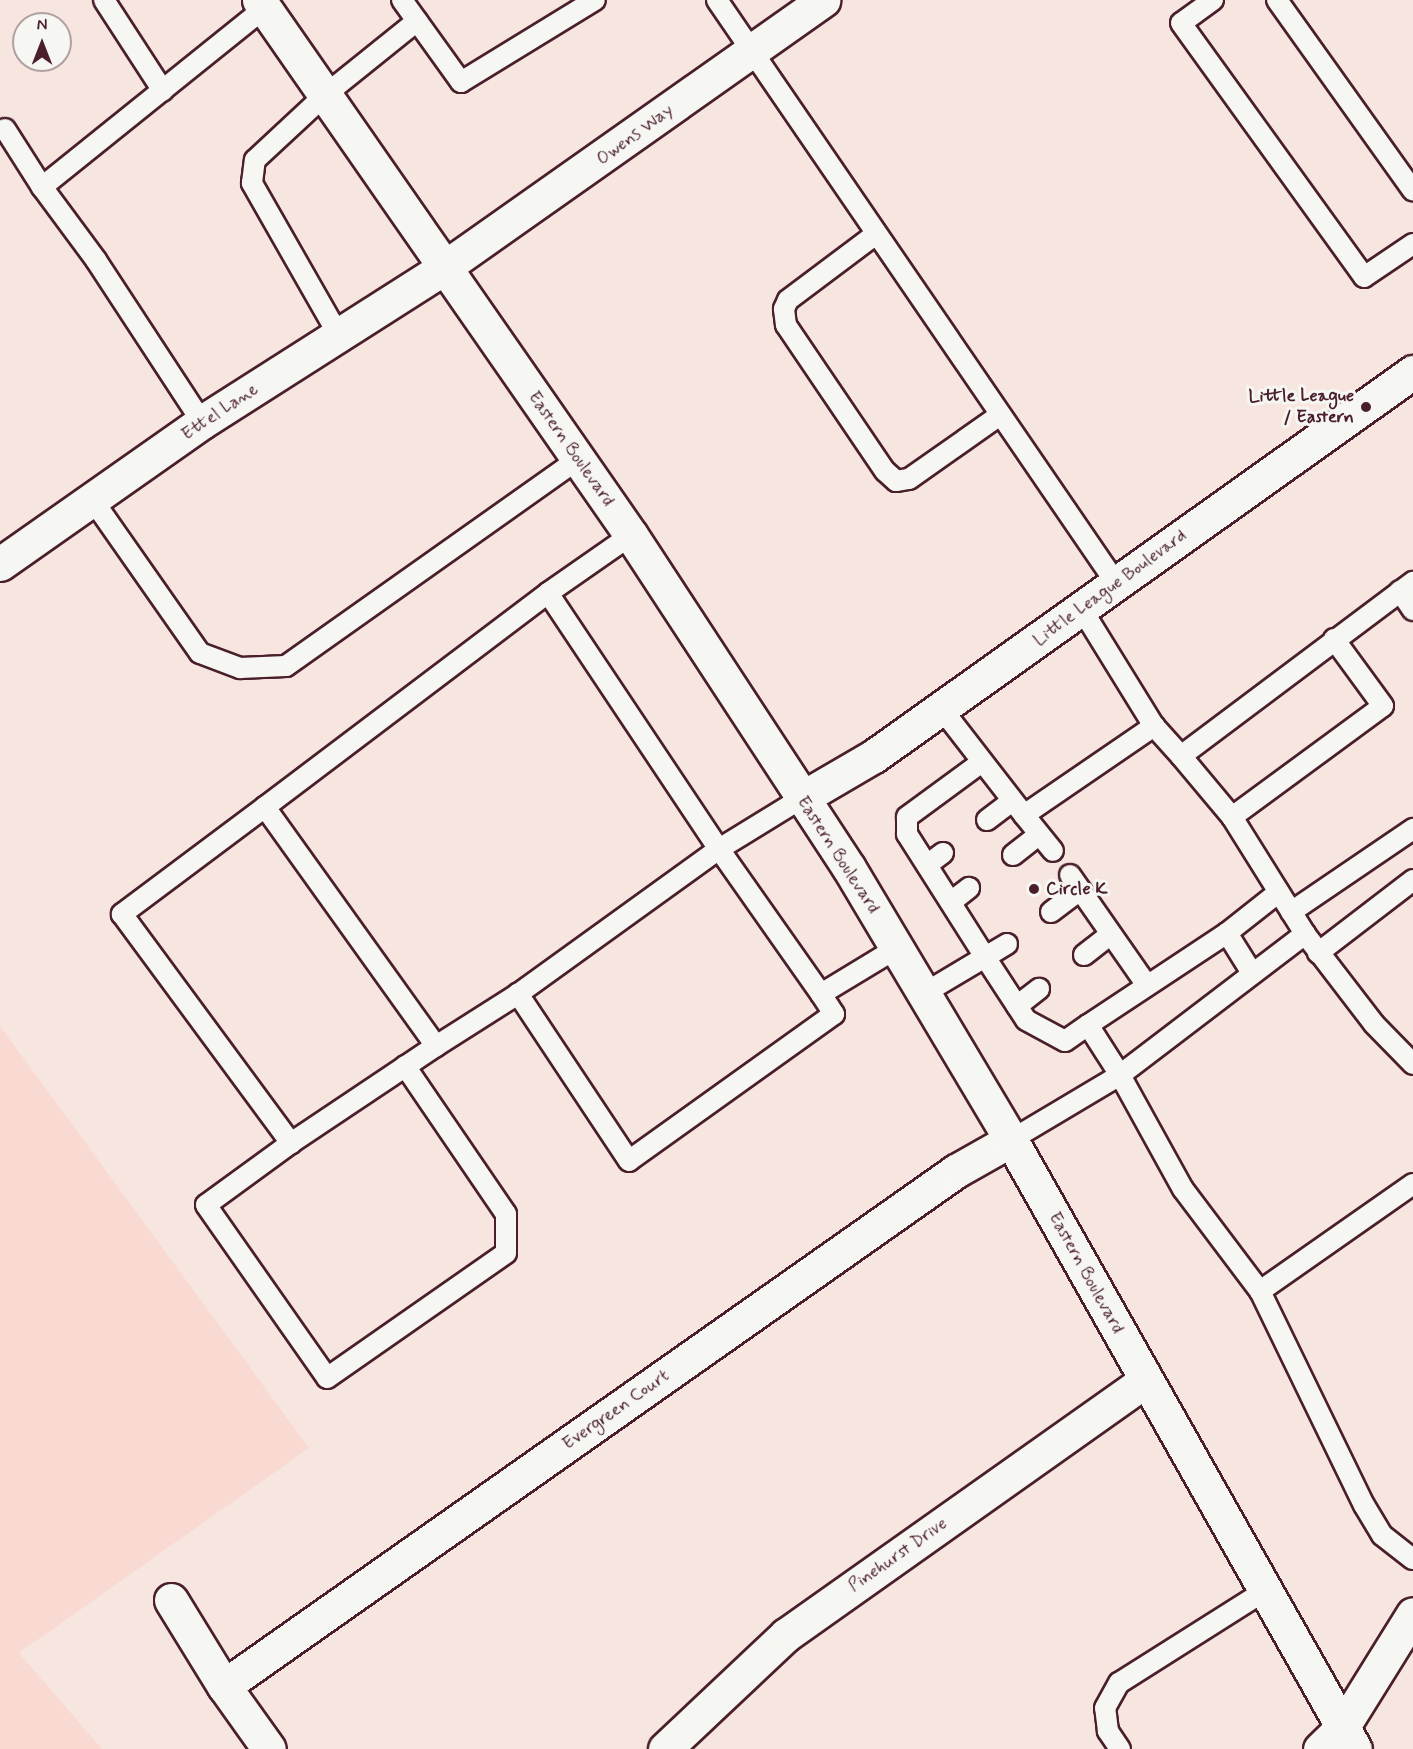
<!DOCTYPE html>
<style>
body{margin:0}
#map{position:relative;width:1413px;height:1749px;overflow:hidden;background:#f7e6e0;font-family:Mynerve,sans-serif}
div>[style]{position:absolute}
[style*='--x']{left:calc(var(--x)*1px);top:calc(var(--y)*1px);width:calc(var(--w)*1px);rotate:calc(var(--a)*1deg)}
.built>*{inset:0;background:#f8dad3}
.roads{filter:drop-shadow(2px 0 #4a1f2b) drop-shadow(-2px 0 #4a1f2b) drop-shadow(0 2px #4a1f2b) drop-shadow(0 -2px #4a1f2b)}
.lane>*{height:20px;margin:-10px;padding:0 10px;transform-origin:10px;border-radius:10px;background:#f6f6f2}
.street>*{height:33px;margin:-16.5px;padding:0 16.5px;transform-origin:16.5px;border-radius:16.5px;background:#f6f6f2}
.secondary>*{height:33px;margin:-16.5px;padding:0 16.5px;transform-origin:16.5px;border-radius:16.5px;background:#f6f6f2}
.dots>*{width:16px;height:16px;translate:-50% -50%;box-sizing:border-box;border:3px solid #f6f6f2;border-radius:50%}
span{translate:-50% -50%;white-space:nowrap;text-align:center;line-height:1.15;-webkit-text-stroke:6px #f6f6f2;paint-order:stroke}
.street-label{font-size:18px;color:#4a1f2b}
.poi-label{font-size:18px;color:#4a1f2b;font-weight:700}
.right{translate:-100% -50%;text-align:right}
.left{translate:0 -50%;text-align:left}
.north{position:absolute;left:12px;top:12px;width:60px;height:60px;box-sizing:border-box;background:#f6f6f2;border:2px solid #b1a0a2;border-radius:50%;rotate:0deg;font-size:16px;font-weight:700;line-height:24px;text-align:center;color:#4a1f2b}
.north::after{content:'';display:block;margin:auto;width:21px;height:27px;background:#4a1f2b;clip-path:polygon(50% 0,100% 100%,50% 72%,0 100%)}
</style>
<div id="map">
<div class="built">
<div style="clip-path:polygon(0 1026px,309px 1448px,19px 1653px,102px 1749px,0 1749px)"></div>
</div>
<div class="roads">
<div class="lane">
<div style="--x:104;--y:0;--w:108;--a:57"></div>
<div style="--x:402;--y:0;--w:101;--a:54.3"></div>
<div style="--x:461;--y:82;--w:157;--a:-31.5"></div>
<div style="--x:717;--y:0;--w:706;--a:55.61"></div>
<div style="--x:1213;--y:0;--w:39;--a:144"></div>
<div style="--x:1181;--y:23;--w:313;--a:54.2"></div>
<div style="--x:1364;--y:277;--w:59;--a:-34"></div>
<div style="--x:1277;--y:0;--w:234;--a:54.5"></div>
<div style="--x:5;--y:129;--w:69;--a:57.5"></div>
<div style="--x:876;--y:234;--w:110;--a:143.1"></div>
<div style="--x:788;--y:300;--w:10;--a:114"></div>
<div style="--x:784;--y:309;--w:16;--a:83"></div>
<div style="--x:786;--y:325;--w:176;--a:55.9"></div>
<div style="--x:885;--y:471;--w:15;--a:42"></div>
<div style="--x:896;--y:481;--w:13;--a:-9"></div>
<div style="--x:909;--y:479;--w:111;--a:-35.1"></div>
<div style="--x:338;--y:334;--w:174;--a:-119.7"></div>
<div style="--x:252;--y:183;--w:23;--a:-83"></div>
<div style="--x:255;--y:160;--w:96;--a:-42.9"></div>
<div style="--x:325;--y:95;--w:118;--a:-38.8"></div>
<div style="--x:202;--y:422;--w:194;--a:-123.2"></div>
<div style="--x:96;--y:260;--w:91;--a:-126.5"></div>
<div style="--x:42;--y:187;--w:286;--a:-38.8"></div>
<div style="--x:92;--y:499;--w:188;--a:55"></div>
<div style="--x:200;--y:653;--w:43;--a:20.6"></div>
<div style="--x:240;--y:668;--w:46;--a:-2.5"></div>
<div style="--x:286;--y:666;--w:358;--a:-35.3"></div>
<div style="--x:1400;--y:591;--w:23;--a:56"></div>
<div style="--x:548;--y:593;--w:101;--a:-34.9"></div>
<div style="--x:1081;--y:608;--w:139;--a:58.3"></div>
<div style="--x:1154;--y:726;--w:40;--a:48"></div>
<div style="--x:1181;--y:756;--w:290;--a:-36.9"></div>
<div style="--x:941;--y:708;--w:135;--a:52.2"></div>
<div style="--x:1024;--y:815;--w:158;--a:-34.4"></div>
<div style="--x:1181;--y:756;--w:80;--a:50.1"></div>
<div style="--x:1232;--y:817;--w:138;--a:58"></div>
<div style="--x:265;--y:807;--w:179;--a:143.2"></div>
<div style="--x:122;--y:914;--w:285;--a:53.6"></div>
<div style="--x:291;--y:1143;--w:174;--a:-33.8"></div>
<div style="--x:1024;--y:815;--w:46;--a:51.1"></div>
<div style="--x:1232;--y:817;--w:187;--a:-36.3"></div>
<div style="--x:1383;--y:706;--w:83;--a:-126.2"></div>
<div style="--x:987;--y:820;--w:31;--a:-37"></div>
<div style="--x:1013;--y:855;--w:33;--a:-38"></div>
<div style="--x:927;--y:865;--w:20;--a:-37"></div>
<div style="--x:1070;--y:875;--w:133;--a:55.1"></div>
<div style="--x:951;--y:902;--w:23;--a:-38"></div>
<div style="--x:1051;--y:912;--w:36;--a:-37"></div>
<div style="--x:1291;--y:912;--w:148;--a:-34.2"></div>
<div style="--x:1227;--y:933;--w:47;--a:58"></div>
<div style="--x:1007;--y:944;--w:26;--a:149"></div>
<div style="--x:985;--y:957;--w:75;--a:56.9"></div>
<div style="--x:1026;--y:1020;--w:44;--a:28.3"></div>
<div style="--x:1065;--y:1041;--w:28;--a:-35"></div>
<div style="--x:1088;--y:1025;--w:59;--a:57.4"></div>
<div style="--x:1120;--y:1075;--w:233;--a:-37.3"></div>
<div style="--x:1305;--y:934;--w:113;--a:52.5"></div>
<div style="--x:1374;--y:1024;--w:56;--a:45.7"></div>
<div style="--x:1318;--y:953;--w:120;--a:-37.5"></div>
<div style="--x:1084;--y:955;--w:34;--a:-38"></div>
<div style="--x:518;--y:994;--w:97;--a:147.6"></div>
<div style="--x:436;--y:1046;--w:294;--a:-125.6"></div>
<div style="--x:265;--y:807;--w:355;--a:-37.1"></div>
<div style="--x:548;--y:593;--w:308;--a:56.3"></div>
<div style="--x:719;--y:849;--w:97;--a:-31.6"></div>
<div style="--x:821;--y:994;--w:24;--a:57"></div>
<div style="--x:834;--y:1014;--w:252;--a:144.4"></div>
<div style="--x:629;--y:1161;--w:201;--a:-123.6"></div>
<div style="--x:518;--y:994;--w:248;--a:-35.8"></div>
<div style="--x:719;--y:849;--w:177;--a:54.9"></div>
<div style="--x:821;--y:994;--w:89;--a:-31.2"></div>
<div style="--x:923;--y:994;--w:72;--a:-30.8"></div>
<div style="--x:985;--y:957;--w:146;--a:-122.4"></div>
<div style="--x:907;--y:834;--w:17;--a:-90"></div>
<div style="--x:907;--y:817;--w:93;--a:-36.3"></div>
<div style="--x:1017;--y:1006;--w:28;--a:-38"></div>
<div style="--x:1088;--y:1025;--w:167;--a:-33.5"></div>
<div style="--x:1227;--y:933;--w:66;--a:-38.3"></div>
<div style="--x:1011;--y:1140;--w:127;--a:-30.8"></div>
<div style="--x:1120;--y:1075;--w:130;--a:61.1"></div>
<div style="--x:1183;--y:1189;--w:128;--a:53"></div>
<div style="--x:291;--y:1143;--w:105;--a:143.9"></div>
<div style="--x:206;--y:1205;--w:211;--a:55"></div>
<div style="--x:327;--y:1378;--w:218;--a:-34.9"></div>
<div style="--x:506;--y:1253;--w:39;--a:-90"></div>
<div style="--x:506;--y:1214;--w:179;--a:-124.3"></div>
<div style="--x:1413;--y:1184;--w:187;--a:145"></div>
<div style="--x:1260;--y:1291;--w:238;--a:64.1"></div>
<div style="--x:1364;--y:1505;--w:35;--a:59"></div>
<div style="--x:1382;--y:1535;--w:39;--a:38"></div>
<div style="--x:1120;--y:1749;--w:22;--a:-124"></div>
<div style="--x:1108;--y:1731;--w:23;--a:-97"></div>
<div style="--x:1105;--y:1708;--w:29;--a:-61"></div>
<div style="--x:1119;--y:1683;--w:170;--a:-32.3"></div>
</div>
<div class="street">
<div style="--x:0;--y:564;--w:247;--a:-35.1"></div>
<div style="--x:202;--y:422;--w:288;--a:-32.5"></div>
<div style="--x:171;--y:1600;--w:101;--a:58.4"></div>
<div style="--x:224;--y:1686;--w:77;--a:54.5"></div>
<div style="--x:224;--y:1686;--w:895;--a:-35.13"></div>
<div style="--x:956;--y:1171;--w:63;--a:-29.4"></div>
<div style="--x:665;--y:1749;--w:166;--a:-43.3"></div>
<div style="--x:786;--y:1635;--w:441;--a:-35.3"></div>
<div style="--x:1320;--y:1749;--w:30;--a:-44"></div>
<div style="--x:1342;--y:1728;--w:134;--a:-58.1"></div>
</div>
<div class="secondary">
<div style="--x:259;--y:0;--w:652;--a:55.19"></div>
<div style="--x:631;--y:535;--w:398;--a:56.8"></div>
<div style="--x:849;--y:868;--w:317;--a:59.2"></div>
<div style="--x:1011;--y:1140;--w:699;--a:60.54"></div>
<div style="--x:445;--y:267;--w:463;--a:-35.2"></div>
<div style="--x:802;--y:798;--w:83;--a:-30.3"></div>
<div style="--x:874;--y:756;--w:662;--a:-35.47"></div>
</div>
</div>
<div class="dots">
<div style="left:1366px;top:407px;background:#4a1f2b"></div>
<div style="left:1034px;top:889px;background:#4a1f2b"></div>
</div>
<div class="street-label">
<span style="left:635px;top:135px;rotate:-36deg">Owens Way</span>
<span style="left:220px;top:412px;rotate:-34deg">Ettel Lane</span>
<span style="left:571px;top:449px;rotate:55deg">Eastern Boulevard</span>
<span style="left:1110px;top:588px;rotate:-36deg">Little League Boulevard</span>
<span style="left:838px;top:855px;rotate:57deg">Eastern Boulevard</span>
<span style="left:1086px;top:1273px;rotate:61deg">Eastern Boulevard</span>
<span style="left:616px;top:1410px;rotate:-35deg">Evergreen Court</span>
<span style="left:898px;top:1555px;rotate:-35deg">Pinehurst Drive</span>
</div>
<div class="poi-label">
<span class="right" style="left:1354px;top:407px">Little League<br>/ Eastern</span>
<span class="left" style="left:1046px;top:889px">Circle K</span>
</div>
<div class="north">N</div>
</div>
